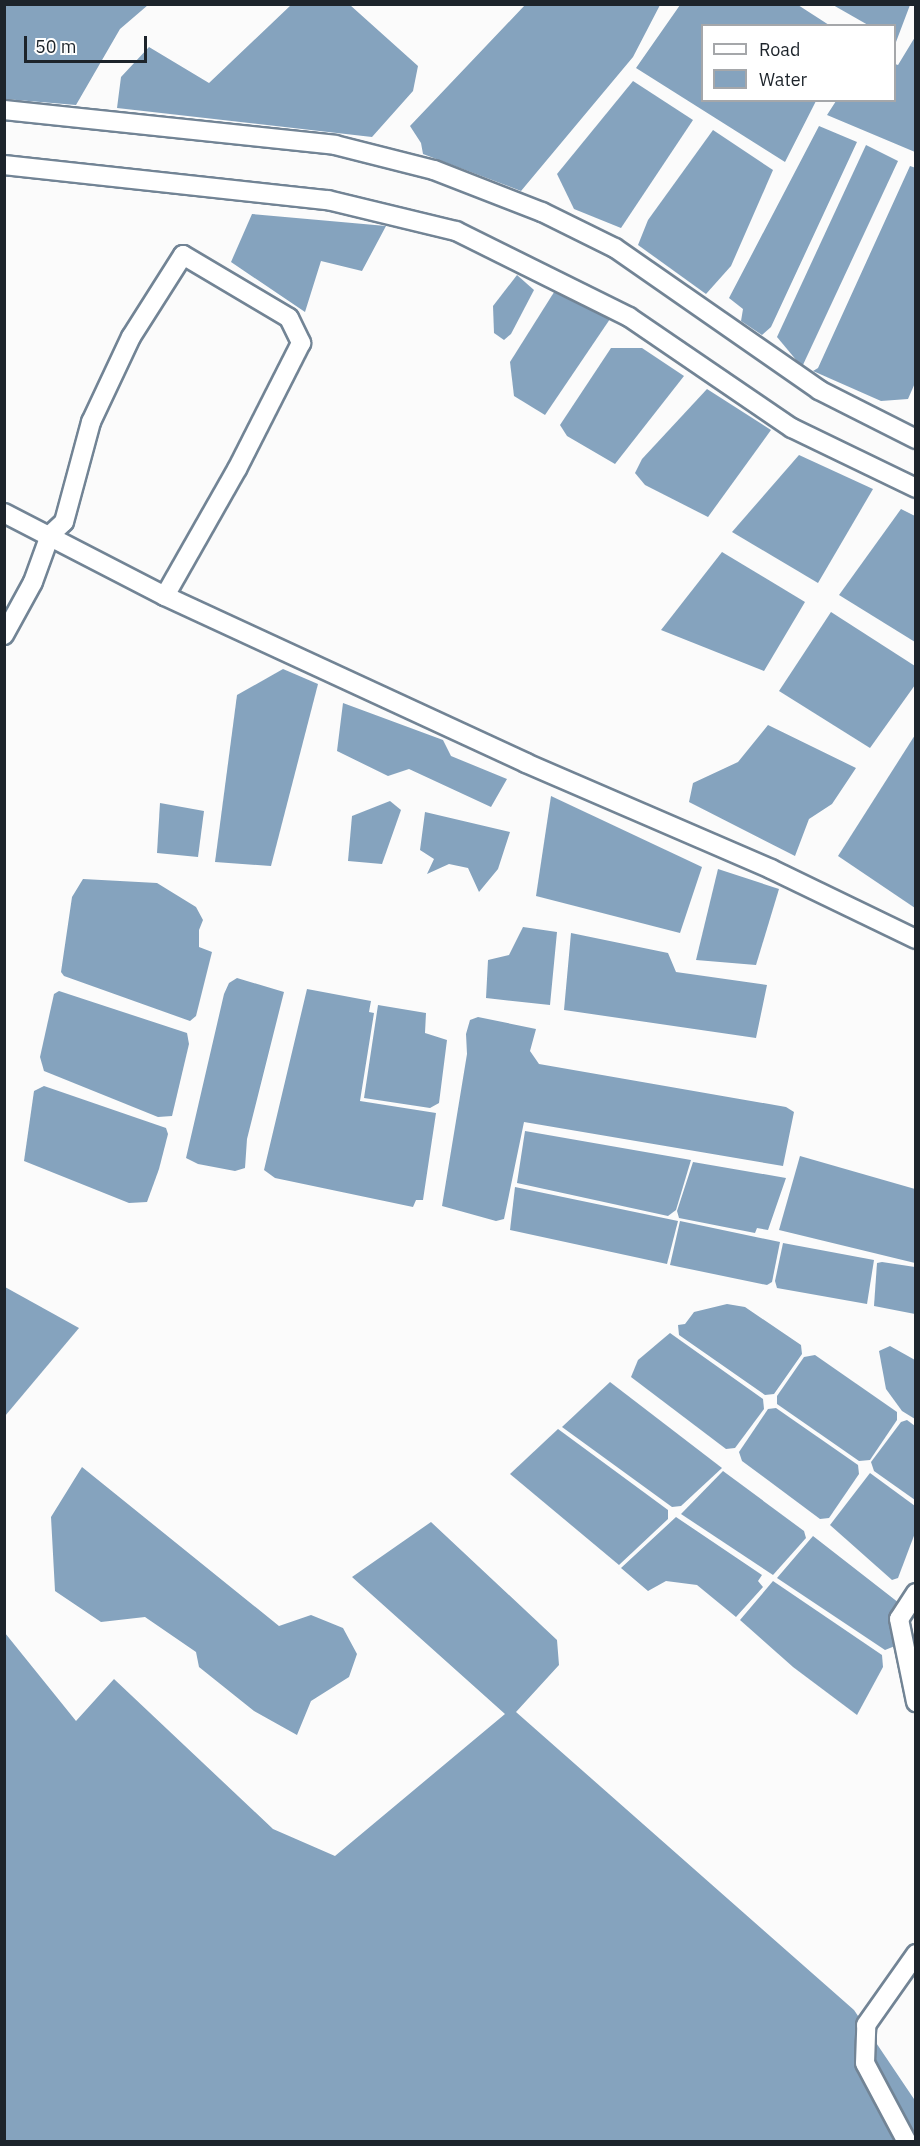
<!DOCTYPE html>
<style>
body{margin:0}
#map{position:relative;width:920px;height:2146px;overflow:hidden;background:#fbfbfb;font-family:"IBM Plex Sans",sans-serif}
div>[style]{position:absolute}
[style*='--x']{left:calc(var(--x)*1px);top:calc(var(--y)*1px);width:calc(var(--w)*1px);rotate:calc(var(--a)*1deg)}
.water>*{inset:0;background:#85a3be}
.roads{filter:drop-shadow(2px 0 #728495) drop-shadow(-2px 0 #728495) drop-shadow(0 2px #728495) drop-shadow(0 -2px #728495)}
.minor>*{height:18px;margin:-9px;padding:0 9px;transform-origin:9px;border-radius:9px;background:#fff}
span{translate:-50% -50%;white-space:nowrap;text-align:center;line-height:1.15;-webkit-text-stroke:5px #fff;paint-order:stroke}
.frame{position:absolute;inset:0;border:6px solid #1d242b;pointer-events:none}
.legend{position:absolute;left:701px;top:24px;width:195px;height:78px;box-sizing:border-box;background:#fff;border:2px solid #a5a7aa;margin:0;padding:8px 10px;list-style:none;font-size:18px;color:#1d242b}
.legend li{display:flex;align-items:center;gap:12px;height:30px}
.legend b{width:30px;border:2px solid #a5a7aa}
.scale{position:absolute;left:24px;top:36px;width:123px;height:27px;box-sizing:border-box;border:3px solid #1d242b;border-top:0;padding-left:8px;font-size:18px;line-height:21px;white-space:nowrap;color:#1d242b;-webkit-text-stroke:4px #fff;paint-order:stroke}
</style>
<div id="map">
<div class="water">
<div style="clip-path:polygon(4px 5px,5px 4px,148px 5px,120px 29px,76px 105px,5px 99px)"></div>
<div style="clip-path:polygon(291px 5px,350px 5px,418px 66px,413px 91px,372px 137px,117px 108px,121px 77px,149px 47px,209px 83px)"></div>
<div style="clip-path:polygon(525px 5px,660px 5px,633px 57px,521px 191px,423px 154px,421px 143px,410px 126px)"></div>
<div style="clip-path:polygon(680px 5px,798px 5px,829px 25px,702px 26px,702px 100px,816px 101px,785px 162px,636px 68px)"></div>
<div style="clip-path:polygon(833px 5px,910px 5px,896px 42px,894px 26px,868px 25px)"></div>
<div style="clip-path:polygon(915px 37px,915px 152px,827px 115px,836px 101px,894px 100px,895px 64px,898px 65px)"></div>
<div style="clip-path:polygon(633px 81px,693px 120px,621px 228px,574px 209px,557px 174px)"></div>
<div style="clip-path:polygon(819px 126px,857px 142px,771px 327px,762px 335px,741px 321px,743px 309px,729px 298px)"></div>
<div style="clip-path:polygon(713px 130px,773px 170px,731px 266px,706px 294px,638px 245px,648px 220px)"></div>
<div style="clip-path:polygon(866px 145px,898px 161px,802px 367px,777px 337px)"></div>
<div style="clip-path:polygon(910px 166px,916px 168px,915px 383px,908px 399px,881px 401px,813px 371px,818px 368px)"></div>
<div style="clip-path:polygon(252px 214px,386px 226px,362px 271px,321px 261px,305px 312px,231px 262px)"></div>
<div style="clip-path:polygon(517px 275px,534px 290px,511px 334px,504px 340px,494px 333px,493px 306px)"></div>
<div style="clip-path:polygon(556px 289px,610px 319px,545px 415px,514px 396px,510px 362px)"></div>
<div style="clip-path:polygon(611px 348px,642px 348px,684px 376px,615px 464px,567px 436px,560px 425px)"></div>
<div style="clip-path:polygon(707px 389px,771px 430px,708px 517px,645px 485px,635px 473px,642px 459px)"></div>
<div style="clip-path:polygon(799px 455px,873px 489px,818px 583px,732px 532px)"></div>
<div style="clip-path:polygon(901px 509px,915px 516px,915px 642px,839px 595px)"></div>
<div style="clip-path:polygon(722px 552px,805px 602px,764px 671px,661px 630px)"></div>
<div style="clip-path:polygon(831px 612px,915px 666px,915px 685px,870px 748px,779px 691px)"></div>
<div style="clip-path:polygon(283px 669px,318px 684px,271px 866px,215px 862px,237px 695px)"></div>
<div style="clip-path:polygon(343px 703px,443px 740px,451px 756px,507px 779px,491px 807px,409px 769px,388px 776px,337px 751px)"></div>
<div style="clip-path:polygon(768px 725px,856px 768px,832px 804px,809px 819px,795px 856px,689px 802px,693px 783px,738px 762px)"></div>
<div style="clip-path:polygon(915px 735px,916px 906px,915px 908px,838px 856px)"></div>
<div style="clip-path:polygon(551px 796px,702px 867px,680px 933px,536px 896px)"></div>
<div style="clip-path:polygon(390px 801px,401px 810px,382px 864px,348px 861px,352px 816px)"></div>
<div style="clip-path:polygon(160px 803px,204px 811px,198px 857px,157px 853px)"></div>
<div style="clip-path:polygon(425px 812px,510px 832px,498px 869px,479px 892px,468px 868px,449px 864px,427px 874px,434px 859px,420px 850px)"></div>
<div style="clip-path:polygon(718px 869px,779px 889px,756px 965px,696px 960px)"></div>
<div style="clip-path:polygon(83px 879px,157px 883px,196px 907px,203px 920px,199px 930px,199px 947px,212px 952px,196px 1016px,190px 1021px,64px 976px,61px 972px,72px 897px)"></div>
<div style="clip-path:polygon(523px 927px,557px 932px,550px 1005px,486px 998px,488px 960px,509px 955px)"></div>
<div style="clip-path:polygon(571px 933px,668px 953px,676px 972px,767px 985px,756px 1038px,564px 1010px)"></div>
<div style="clip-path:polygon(237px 978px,284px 992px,247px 1139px,245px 1168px,235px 1171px,198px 1164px,186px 1158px,224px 994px,229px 983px)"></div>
<div style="clip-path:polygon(307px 989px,371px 1001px,369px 1012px,374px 1013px,360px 1101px,436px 1113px,423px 1200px,416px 1200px,413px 1207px,275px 1178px,264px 1170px)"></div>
<div style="clip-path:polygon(59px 991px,187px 1033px,189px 1044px,172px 1116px,158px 1117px,44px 1071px,40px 1057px,54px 994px)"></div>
<div style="clip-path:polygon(378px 1005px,426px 1013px,425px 1033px,447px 1040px,439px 1103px,430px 1108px,364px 1098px)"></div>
<div style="clip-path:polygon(478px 1017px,536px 1029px,530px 1051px,539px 1064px,786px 1107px,794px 1112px,783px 1166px,524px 1122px,504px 1219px,496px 1221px,442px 1206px,467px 1054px,466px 1034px,470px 1020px)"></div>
<div style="clip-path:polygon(44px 1086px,166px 1128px,168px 1134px,159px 1169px,147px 1202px,129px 1203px,24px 1161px,34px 1091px)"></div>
<div style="clip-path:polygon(525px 1131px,691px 1160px,676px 1210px,668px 1216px,517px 1183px)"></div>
<div style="clip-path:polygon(800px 1156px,915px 1189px,915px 1263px,779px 1230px)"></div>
<div style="clip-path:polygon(693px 1162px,786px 1178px,768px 1230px,757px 1228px,755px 1233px,679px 1218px,677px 1211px)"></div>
<div style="clip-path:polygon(515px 1187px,678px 1221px,667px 1264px,510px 1230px)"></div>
<div style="clip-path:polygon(680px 1221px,780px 1242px,772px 1282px,767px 1285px,670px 1265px)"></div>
<div style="clip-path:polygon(783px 1243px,874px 1260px,867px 1304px,777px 1288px,775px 1281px)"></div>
<div style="clip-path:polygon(882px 1262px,915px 1267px,915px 1314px,874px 1306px,877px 1263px)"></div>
<div style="clip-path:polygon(5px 1287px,79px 1328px,5px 1416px)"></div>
<div style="clip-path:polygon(727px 1304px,745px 1307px,801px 1345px,802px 1354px,774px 1394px,765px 1395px,679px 1335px,678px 1325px,685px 1324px,694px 1312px)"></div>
<div style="clip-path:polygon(670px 1333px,763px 1399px,764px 1409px,735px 1448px,726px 1449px,631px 1377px,638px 1360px)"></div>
<div style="clip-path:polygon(890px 1346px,915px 1360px,915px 1419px,902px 1411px,886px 1389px,879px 1351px)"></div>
<div style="clip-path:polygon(815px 1355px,897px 1412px,897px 1420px,870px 1460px,859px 1461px,777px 1404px,777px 1396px,804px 1357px)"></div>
<div style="clip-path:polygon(610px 1382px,722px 1468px,681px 1506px,672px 1507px,562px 1427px)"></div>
<div style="clip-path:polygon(776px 1408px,858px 1465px,859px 1474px,829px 1518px,820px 1519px,742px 1461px,739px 1452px,768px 1409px)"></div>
<div style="clip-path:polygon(907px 1420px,915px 1426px,915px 1500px,874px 1471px,871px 1462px,901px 1422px)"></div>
<div style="clip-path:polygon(558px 1429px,668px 1510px,668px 1519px,619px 1565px,510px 1474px)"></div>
<div style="clip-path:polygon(82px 1467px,279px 1626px,311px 1615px,343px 1628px,357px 1654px,349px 1677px,311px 1701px,297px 1735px,254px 1711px,199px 1667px,196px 1652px,145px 1617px,101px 1622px,55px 1591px,51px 1517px)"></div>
<div style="clip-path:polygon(723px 1471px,804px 1531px,806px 1538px,773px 1575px,681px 1514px)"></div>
<div style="clip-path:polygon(870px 1473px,915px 1506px,915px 1533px,898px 1578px,892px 1580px,830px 1525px)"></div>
<div style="clip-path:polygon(676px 1517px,762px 1575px,758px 1581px,763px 1587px,736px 1617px,697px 1585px,666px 1581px,648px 1591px,621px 1568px)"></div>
<div style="clip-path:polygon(431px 1522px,557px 1640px,559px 1665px,516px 1712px,854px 2010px,916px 2102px,915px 2142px,5px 2141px,5px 1633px,76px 1721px,114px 1679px,273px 1829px,335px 1856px,505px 1714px,352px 1577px)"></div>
<div style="clip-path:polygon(813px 1536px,899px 1603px,892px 1630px,895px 1646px,885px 1650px,777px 1578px)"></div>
<div style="clip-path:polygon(773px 1581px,882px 1655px,883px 1667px,857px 1715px,793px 1667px,740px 1620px)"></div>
</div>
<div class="roads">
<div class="minor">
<div style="--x:4;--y:110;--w:333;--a:6"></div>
<div style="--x:335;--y:145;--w:102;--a:14.2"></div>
<div style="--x:434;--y:170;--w:116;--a:21.3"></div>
<div style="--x:542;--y:212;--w:81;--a:26.3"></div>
<div style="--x:615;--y:248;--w:249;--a:34.8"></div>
<div style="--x:819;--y:390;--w:109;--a:26.8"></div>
<div style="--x:4;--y:165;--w:326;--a:6.2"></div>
<div style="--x:328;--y:200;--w:132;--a:13.6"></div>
<div style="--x:456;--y:231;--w:193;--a:26.4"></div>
<div style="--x:629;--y:317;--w:197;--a:34.3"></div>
<div style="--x:792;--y:428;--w:138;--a:25.8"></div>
<div style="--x:4;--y:513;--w:181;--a:27.3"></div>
<div style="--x:165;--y:596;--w:398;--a:24.8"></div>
<div style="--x:526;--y:763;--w:267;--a:23.4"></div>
<div style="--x:771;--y:869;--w:161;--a:25.8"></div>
<div style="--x:4;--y:635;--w:60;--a:-61.3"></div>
<div style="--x:33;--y:582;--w:50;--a:-70.1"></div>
<div style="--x:50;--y:535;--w:19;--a:-43"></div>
<div style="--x:64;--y:522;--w:104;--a:-74.9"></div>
<div style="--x:91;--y:422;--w:94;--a:-64.8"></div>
<div style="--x:131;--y:337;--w:97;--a:-57.6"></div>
<div style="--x:183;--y:255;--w:123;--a:30.7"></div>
<div style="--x:289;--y:318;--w:28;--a:64"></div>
<div style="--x:301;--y:343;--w:141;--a:116.9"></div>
<div style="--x:237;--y:469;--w:146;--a:119.6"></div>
<div style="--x:916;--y:1593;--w:31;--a:123"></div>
<div style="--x:899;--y:1619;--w:85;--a:78.4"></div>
<div style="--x:907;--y:2142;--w:89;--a:-118"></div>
<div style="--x:865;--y:2063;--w:38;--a:-88"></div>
<div style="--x:866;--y:2025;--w:87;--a:-54.8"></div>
</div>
</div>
<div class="frame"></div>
<ul class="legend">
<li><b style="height:8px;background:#fff"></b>Road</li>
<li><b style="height:16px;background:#85a3be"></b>Water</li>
</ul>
<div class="scale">50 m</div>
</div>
